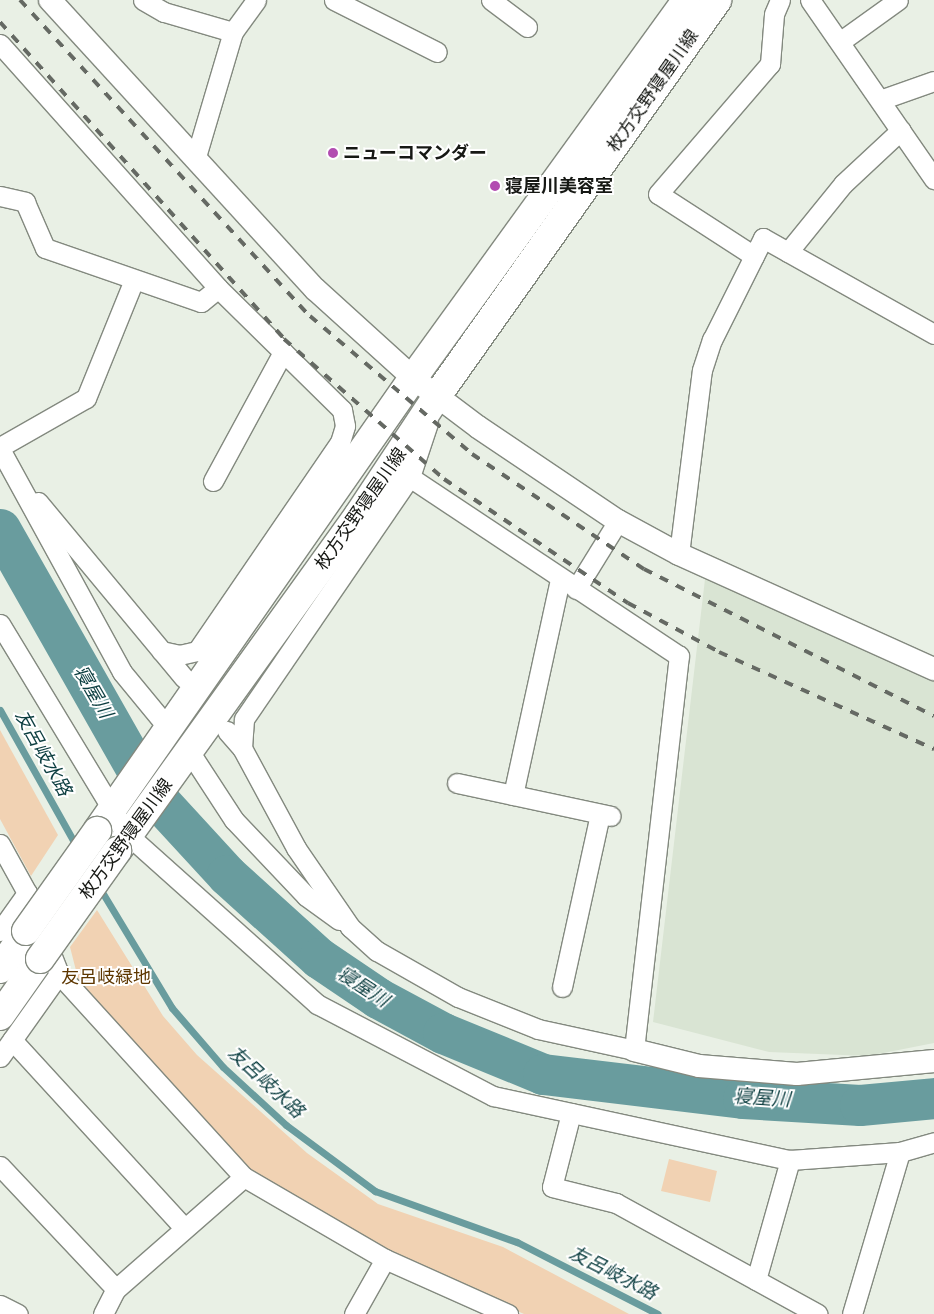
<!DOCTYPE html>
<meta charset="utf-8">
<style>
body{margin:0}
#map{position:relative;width:934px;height:1314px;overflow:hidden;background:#e9f0e5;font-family:"Space Grotesk","Noto Sans JP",sans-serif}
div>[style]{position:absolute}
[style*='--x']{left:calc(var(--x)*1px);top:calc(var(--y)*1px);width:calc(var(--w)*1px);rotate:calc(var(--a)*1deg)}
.built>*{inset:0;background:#d9e4d3}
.green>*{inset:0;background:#f1d2b3}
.stream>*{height:7px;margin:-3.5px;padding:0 3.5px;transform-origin:3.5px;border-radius:3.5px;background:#699c9e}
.river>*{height:41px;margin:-20.5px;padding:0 20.5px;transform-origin:20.5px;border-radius:20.5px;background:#699c9e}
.roads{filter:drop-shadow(1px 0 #83897f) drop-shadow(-1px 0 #83897f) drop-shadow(0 1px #83897f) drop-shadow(0 -1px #83897f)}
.minor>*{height:19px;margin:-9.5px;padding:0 9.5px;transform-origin:9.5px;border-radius:9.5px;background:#fff}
.tertiary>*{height:22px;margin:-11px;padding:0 11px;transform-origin:11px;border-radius:11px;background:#fff}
.primary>*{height:28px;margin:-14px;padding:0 14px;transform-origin:14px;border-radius:14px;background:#fff}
.rail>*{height:4px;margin-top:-2px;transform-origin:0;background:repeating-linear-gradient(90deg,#656963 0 9px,transparent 0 18px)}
.bridges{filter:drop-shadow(1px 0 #83897f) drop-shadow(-1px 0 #83897f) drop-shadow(0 1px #83897f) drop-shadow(0 -1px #83897f)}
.primary-bridge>*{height:28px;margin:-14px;padding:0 14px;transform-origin:14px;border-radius:14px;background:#fff}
.dots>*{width:14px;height:14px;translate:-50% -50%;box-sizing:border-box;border:2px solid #fff;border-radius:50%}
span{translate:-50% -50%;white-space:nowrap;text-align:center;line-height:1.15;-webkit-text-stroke:4px #fff;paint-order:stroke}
.street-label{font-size:18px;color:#161814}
.poi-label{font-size:18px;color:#161814;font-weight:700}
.left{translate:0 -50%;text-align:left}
.park-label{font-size:18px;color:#5e3700}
.water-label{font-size:19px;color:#0c3e40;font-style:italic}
</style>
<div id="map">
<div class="built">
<div style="clip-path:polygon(705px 579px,909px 669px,934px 676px,934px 1043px,868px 1056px,769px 1052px,653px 1022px)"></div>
</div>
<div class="green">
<div style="clip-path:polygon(0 730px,58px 835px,31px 876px,0 819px)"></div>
<div style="clip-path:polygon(97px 910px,163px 1016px,197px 1055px,307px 1153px,378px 1204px,503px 1247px,629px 1314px,524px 1314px,378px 1248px,274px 1190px,243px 1163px,81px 990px,70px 947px)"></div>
<div style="clip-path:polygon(669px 1159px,717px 1171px,710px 1202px,661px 1191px)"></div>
</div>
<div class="stream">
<div style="--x:0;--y:710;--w:157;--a:60.7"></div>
<div style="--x:99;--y:887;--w:141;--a:58.9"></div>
<div style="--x:172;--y:1008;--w:78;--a:49.2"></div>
<div style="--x:223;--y:1067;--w:86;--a:42.6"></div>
<div style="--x:286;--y:1125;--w:111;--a:36.6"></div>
<div style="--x:375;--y:1191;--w:151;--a:19.8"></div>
<div style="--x:517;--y:1242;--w:158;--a:27.1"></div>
</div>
<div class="river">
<div style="--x:0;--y:529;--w:299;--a:60.4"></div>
<div style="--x:148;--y:789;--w:117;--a:47.4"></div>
<div style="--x:227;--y:875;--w:124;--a:42.1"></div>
<div style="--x:319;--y:958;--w:71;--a:34.1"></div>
<div style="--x:378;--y:998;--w:74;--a:28.3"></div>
<div style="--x:443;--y:1033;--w:108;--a:22.3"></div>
<div style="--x:543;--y:1074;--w:201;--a:6.8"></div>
<div style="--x:743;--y:1098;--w:117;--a:3.4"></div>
<div style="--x:860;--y:1105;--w:74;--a:-5.4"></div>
</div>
<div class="roads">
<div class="minor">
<div style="--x:143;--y:0;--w:24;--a:30"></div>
<div style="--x:164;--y:12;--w:72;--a:16.2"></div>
<div style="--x:334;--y:0;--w:115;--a:26.8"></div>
<div style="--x:491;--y:0;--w:45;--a:36.9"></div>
<div style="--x:810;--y:0;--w:218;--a:55.3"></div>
<div style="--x:841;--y:41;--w:70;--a:-35.7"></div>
<div style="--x:0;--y:44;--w:327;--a:48.2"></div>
<div style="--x:218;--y:288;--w:174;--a:44.5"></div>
<div style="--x:342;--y:410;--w:16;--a:79"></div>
<div style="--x:345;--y:426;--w:17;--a:107"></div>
<div style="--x:340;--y:442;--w:253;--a:124.4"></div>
<div style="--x:197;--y:651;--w:17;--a:167"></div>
<div style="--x:180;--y:655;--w:19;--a:-168"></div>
<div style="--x:880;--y:100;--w:57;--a:-19.4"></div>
<div style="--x:195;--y:160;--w:134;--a:-73.5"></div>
<div style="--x:233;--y:32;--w:39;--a:-54"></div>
<div style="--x:0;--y:196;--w:26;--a:13"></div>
<div style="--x:25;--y:202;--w:50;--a:66.5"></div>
<div style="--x:45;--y:248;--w:165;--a:19.1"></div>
<div style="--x:201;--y:302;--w:22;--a:-39"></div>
<div style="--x:788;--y:252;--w:87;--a:-51"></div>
<div style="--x:843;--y:184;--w:79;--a:-43"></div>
<div style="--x:754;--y:256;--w:114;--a:-147.1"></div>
<div style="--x:658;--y:194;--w:172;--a:-49.3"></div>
<div style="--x:770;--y:64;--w:50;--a:-85.4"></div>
<div style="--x:774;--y:14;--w:15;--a:-67"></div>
<div style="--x:0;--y:447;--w:99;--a:-29.7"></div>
<div style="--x:86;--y:398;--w:127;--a:-67.9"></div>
<div style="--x:0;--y:449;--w:254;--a:61.3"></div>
<div style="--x:122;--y:672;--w:74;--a:50.5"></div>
<div style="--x:213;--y:481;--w:147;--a:-61.5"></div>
<div style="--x:38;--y:502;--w:229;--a:50.3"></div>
<div style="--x:679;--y:554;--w:185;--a:-82.9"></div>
<div style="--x:702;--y:370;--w:32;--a:-72"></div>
<div style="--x:712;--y:340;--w:114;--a:-63.4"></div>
<div style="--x:763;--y:238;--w:196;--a:29.3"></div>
<div style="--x:576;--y:589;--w:80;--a:-58.3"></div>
<div style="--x:0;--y:624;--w:247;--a:58.8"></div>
<div style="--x:128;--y:835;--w:254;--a:41.8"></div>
<div style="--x:317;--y:1004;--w:199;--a:27.6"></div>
<div style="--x:493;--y:1096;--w:304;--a:12.2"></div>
<div style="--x:790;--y:1160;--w:110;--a:-4.2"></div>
<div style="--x:900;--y:1152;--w:35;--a:-16"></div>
<div style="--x:227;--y:731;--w:23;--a:49"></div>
<div style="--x:242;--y:748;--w:114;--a:61.6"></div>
<div style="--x:296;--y:848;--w:96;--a:55.6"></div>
<div style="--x:350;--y:927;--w:36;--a:42"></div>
<div style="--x:377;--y:951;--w:93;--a:29.6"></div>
<div style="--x:458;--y:997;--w:86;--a:21.8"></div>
<div style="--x:538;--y:1029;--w:98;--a:12.3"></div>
<div style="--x:634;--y:1050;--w:397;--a:-83.5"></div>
<div style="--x:679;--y:656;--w:323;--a:-146.4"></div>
<div style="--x:242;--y:748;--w:29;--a:-86"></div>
<div style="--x:244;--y:719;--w:293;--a:-55.6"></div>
<div style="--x:410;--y:477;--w:57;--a:-71.6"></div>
<div style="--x:189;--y:751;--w:82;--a:56.9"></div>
<div style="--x:234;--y:820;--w:105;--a:46.5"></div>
<div style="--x:306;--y:896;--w:41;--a:36"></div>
<div style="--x:457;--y:783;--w:157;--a:12.1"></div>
<div style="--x:513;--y:795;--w:221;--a:-77.7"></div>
<div style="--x:0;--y:844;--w:56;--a:61.1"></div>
<div style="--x:27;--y:893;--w:87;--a:68.4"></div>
<div style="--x:59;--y:974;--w:275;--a:47.7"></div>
<div style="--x:244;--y:1177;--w:163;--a:30.2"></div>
<div style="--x:385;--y:1259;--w:135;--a:24.1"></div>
<div style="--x:0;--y:931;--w:47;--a:-54.6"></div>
<div style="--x:562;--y:987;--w:177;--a:-77.6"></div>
<div style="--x:12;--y:1040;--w:255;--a:47.5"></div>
<div style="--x:0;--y:1057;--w:102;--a:-54.6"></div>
<div style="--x:571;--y:1113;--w:76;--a:104.4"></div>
<div style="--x:552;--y:1187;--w:66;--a:14"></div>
<div style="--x:616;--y:1203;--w:230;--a:28.8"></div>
<div style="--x:0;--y:1166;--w:169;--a:46.7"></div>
<div style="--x:756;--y:1280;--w:125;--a:-74.2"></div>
<div style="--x:0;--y:1305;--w:20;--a:27"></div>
<div style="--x:103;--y:1314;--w:28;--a:-63"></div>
<div style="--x:116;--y:1289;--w:170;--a:-41.2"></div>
<div style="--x:354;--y:1314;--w:63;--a:-60.6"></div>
<div style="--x:852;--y:1314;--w:169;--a:-73.5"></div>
</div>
<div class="tertiary">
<div style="--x:50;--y:0;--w:392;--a:47.5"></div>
<div style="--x:315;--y:289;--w:132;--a:42.2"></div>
<div style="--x:413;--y:378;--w:81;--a:37"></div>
<div style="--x:478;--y:427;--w:169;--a:33.9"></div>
<div style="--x:618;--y:521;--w:69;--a:28.4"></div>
<div style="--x:679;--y:554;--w:280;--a:24.3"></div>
<div style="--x:634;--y:1050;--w:67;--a:13.8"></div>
<div style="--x:699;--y:1066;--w:98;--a:4.7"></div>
<div style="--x:797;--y:1074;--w:138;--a:-5.4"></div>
</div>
<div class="primary">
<div style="--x:97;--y:831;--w:552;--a:-55.1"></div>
<div style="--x:413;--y:378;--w:467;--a:-54.1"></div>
<div style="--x:117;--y:851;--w:415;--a:-54.3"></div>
<div style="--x:359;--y:514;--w:141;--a:-56.5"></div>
<div style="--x:437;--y:396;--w:485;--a:-54.7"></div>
<div style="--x:0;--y:969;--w:46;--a:-55.6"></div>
<div style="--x:0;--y:1016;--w:70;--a:-54.9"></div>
</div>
</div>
<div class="rail">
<div style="--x:20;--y:0;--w:429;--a:47.5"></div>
<div style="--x:310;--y:316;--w:213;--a:40.4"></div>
<div style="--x:472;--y:454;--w:207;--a:33.8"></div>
<div style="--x:644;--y:569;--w:325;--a:26.9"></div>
<div style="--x:0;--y:22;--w:426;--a:48.1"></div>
<div style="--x:284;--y:339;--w:213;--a:41.2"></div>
<div style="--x:444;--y:479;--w:222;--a:34"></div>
<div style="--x:628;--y:603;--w:103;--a:28.3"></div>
<div style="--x:719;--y:652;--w:236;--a:24.3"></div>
</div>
<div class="bridges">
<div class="primary-bridge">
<div style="--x:26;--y:931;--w:123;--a:-54.6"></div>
<div style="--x:40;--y:959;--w:133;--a:-54.5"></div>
</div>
</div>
<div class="dots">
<div style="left:333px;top:153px;background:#b24cb1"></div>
<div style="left:495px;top:186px;background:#b24cb1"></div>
</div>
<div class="street-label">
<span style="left:653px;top:91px;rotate:-55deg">枚方交野寝屋川線</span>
<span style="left:361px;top:509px;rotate:-55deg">枚方交野寝屋川線</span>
<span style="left:126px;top:839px;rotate:-54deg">枚方交野寝屋川線</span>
</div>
<div class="poi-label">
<span class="left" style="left:343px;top:153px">ニューコマンダー</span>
<span class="left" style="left:505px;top:186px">寝屋川美容室</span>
</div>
<div class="park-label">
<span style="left:106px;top:977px">友呂岐緑地</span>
</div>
<div class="water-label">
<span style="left:93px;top:692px;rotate:60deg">寝屋川</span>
<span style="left:43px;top:753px;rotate:61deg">友呂岐水路</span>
<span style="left:363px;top:987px;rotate:33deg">寝屋川</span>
<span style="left:266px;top:1082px;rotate:43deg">友呂岐水路</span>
<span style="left:762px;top:1098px;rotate:4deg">寝屋川</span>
<span style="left:613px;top:1273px;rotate:27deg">友呂岐水路</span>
</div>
</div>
